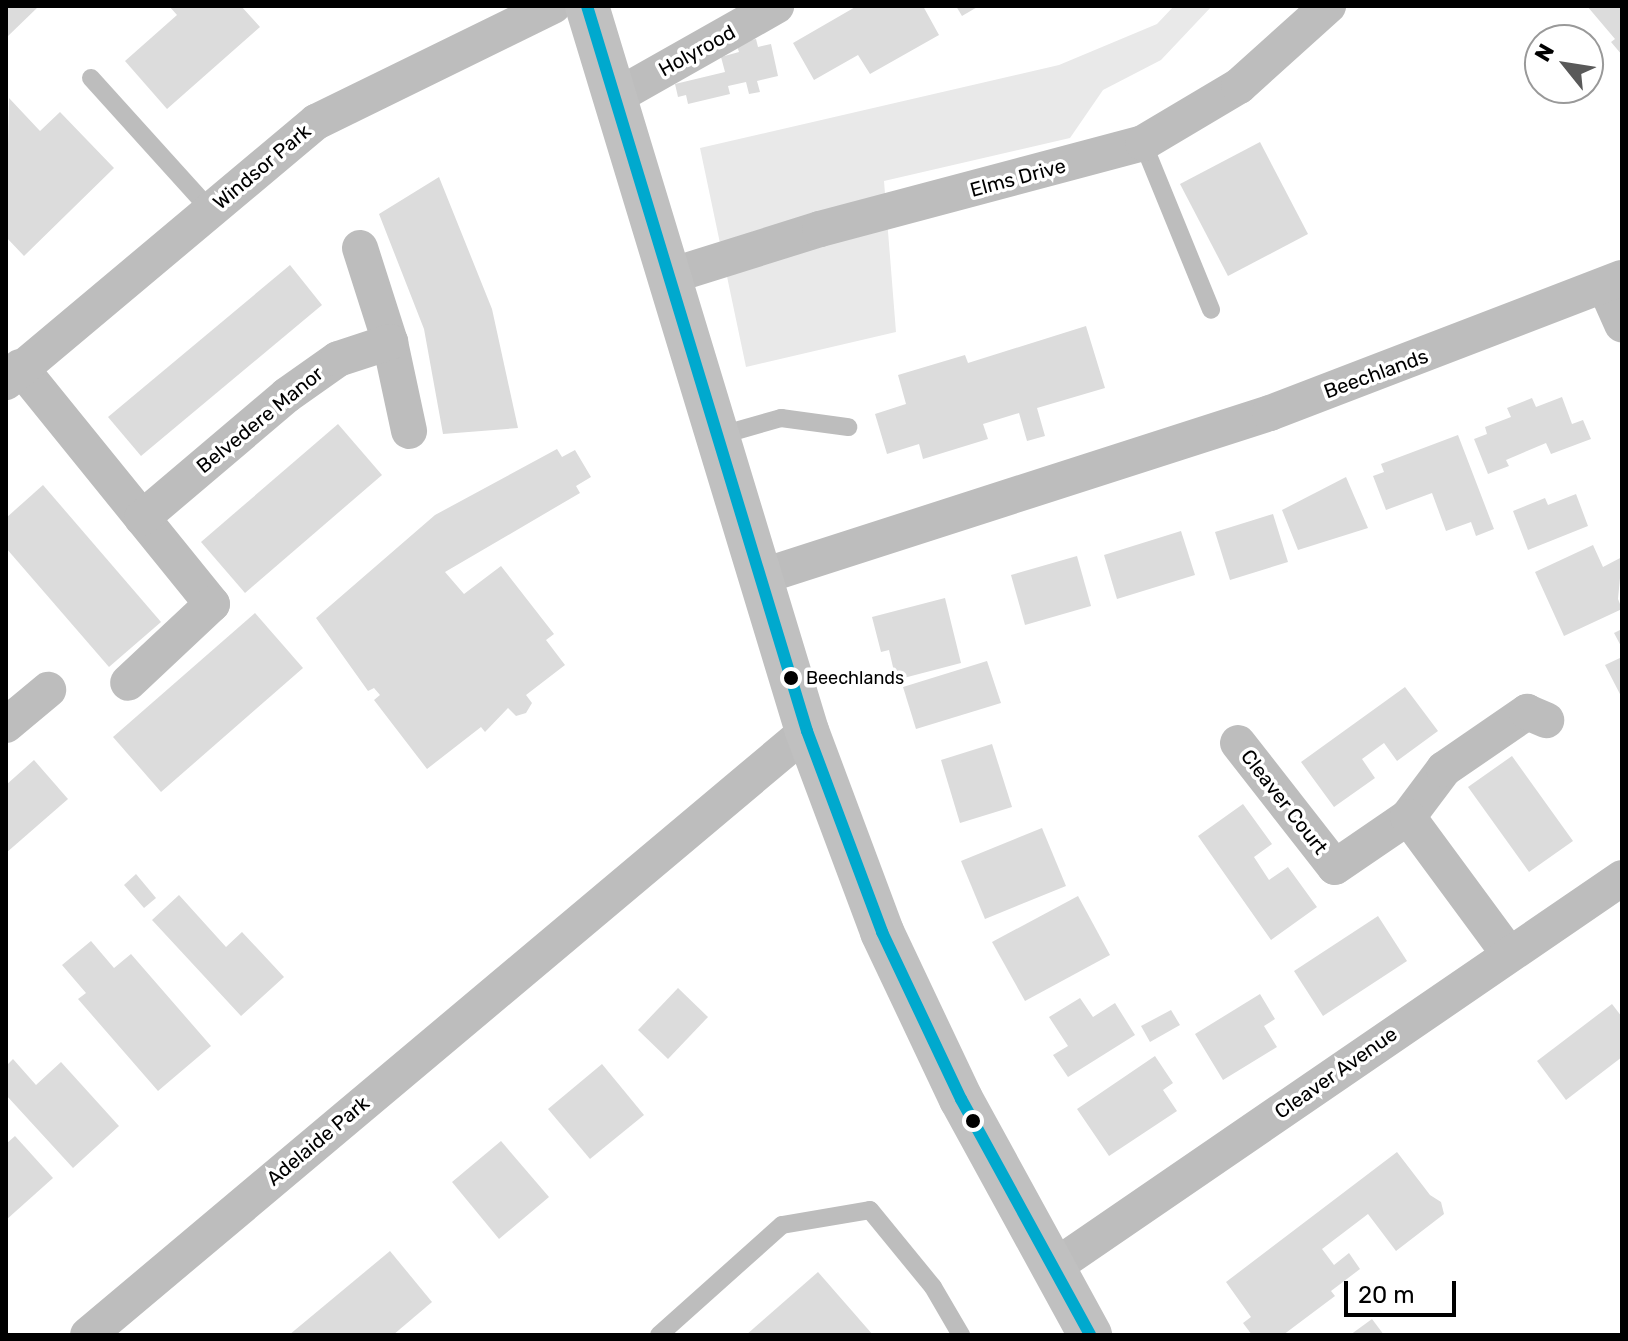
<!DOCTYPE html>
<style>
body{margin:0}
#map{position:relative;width:1628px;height:1341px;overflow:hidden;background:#fff;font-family:Rubik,sans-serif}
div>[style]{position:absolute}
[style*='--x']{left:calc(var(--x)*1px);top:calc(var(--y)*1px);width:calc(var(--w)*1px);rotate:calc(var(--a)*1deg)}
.green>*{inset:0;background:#e9e9e9}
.building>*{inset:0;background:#dcdcdc}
.service>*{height:18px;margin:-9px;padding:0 9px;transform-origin:9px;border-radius:9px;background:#bdbdbd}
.minor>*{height:36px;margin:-18px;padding:0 18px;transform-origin:18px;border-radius:18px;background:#bdbdbd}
.secondary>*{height:44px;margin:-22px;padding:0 22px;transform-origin:22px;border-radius:22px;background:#c0c0c0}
.bus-1>*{height:12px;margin:-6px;padding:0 6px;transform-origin:6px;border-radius:6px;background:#00a9ce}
.dots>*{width:22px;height:22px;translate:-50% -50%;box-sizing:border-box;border:4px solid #fff;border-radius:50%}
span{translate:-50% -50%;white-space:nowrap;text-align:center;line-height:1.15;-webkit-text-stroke:7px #fff;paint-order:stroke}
.bus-label{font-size:18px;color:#000}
.left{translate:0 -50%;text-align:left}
.street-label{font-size:20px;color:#000}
.frame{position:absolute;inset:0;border:8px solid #000;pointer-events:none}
.north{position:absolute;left:1524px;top:24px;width:80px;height:80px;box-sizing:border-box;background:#fff;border:2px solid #999;border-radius:50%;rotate:300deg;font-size:22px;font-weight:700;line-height:32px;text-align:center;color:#000}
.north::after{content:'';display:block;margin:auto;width:28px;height:36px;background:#595959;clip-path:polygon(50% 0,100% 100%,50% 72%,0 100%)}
.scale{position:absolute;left:1344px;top:1281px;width:112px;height:36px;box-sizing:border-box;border:4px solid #000;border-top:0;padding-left:10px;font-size:24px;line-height:28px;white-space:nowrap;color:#000;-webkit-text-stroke:6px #fff;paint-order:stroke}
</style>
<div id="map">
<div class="green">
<div style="clip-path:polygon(1174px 6px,1212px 6px,1161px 60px,1103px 90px,1070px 138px,884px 181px,896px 332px,746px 367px,700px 148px,1059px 65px,1157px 24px)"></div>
</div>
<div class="building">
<div style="clip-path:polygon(6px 6px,39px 6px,6px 38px)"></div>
<div style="clip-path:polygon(169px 6px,241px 6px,260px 27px,167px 109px,125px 61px,177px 15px)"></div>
<div style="clip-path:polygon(857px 6px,923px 6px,939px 35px,870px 74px,858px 55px,814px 80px,793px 43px)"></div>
<div style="clip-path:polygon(956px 6px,979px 6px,962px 16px)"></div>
<div style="clip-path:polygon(1587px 6px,1622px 6px,1622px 55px,1611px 42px,1615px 39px)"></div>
<div style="clip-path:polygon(756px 39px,758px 47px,771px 44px,778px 76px,757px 81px,760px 92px,749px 94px,746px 82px,728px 86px,730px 94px,688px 104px,686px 95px,678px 97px,675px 84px,725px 72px,721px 57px,739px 52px,736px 43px)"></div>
<div style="clip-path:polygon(9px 98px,40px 131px,60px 112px,114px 168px,24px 256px,6px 237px)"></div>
<div style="clip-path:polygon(1260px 142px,1308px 234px,1228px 276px,1180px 184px)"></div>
<div style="clip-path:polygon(439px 177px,492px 309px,518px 428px,443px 434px,424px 329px,379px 214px)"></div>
<div style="clip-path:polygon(290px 265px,322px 305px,141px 456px,108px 417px)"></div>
<div style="clip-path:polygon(1086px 326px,1105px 388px,1037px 408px,1045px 436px,1027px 441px,1019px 413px,983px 424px,988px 439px,923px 459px,919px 444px,887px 454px,875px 414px,906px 404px,898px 375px,965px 355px,968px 363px)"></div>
<div style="clip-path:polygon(1562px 397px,1572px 424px,1583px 420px,1591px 439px,1551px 454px,1546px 443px,1506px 460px,1509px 466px,1488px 474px,1474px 439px,1487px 434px,1485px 427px,1511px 417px,1507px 408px,1532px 398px,1536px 407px)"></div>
<div style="clip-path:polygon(338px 424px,382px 475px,245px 593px,201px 542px)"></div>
<div style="clip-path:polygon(1458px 435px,1494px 529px,1476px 536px,1471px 522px,1446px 531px,1432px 493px,1386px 510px,1373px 476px,1384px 472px,1381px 464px)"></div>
<div style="clip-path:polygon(557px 449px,562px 457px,575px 450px,591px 477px,576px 486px,580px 493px,445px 572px,464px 594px,501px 566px,554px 634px,546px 640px,565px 665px,526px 695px,532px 703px,526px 713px,516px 716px,508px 708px,485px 732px,481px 727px,427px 769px,374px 700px,380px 695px,374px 688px,368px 691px,316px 618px,435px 515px)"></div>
<div style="clip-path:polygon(1346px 477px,1368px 528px,1298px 550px,1282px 510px)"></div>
<div style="clip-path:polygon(43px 485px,161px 622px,109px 667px,6px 548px,6px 518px)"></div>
<div style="clip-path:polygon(1576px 494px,1588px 526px,1528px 550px,1513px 511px,1545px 498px,1548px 505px)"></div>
<div style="clip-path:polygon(1273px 514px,1288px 562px,1230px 580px,1215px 532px)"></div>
<div style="clip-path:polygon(1181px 531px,1195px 575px,1117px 599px,1104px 555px)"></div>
<div style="clip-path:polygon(1593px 545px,1603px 567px,1622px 557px,1618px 599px,1622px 609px,1564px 636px,1535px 572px)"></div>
<div style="clip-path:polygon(1077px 556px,1091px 606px,1025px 625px,1011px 575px)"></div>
<div style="clip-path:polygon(945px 598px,961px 663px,896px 680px,889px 650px,881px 652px,872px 617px)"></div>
<div style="clip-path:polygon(255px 613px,303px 668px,161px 792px,113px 737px)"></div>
<div style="clip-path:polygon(1622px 629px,1622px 648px,1614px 633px)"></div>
<div style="clip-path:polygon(1622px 657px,1622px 698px,1605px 665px)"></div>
<div style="clip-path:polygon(987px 661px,1001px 703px,916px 729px,903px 687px)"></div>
<div style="clip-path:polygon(1405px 687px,1438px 731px,1397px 761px,1384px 743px,1362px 759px,1375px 778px,1334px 807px,1301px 762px)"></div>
<div style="clip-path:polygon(992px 744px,1012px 807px,960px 823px,941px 760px)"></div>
<div style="clip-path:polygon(1512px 756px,1573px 841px,1529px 872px,1468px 787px)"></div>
<div style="clip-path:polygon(34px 760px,68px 799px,6px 853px,6px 785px)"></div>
<div style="clip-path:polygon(1243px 804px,1272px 844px,1254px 857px,1269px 880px,1288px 867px,1317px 907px,1271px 940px,1198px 836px)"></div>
<div style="clip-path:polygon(1042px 828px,1066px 886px,985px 919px,961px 861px)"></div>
<div style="clip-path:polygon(136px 874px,156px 898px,144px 908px,124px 885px)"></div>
<div style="clip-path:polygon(179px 895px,226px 947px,242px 932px,284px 977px,241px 1016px,152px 920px)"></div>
<div style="clip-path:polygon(1078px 896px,1110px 955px,1025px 1001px,992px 942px)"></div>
<div style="clip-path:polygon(1378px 916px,1407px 961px,1323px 1016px,1294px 971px)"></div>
<div style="clip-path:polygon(91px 941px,114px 968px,131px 954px,211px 1046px,158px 1091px,78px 999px,86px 993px,62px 965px)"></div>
<div style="clip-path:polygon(678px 988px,708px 1017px,668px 1059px,638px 1030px)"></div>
<div style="clip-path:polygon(1260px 994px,1275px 1019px,1264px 1026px,1277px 1047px,1223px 1080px,1195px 1034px)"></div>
<div style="clip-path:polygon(1080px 998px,1093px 1017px,1115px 1003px,1135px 1035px,1068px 1077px,1053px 1055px,1068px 1046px,1049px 1017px)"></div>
<div style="clip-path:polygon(1612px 1004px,1622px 1017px,1622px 1057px,1566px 1100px,1537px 1061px)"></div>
<div style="clip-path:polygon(1171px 1010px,1180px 1025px,1150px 1042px,1141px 1026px)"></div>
<div style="clip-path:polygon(1155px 1056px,1173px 1083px,1163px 1090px,1177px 1111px,1109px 1156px,1077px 1109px)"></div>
<div style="clip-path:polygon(13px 1059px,36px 1085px,61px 1062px,119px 1126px,73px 1168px,6px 1095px,6px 1066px)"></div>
<div style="clip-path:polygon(602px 1064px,644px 1115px,590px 1159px,548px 1109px)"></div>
<div style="clip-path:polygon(15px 1136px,53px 1178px,6px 1220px,6px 1144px)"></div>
<div style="clip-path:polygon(501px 1141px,549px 1197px,499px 1239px,452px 1182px)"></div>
<div style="clip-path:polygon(1397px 1152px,1430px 1195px,1441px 1202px,1444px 1214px,1396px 1251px,1368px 1214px,1322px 1249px,1334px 1265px,1349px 1253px,1360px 1269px,1331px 1291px,1335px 1296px,1283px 1335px,1252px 1335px,1243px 1323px,1251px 1317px,1226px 1282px)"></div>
<div style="clip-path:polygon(390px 1251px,432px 1302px,393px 1335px,289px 1335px)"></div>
<div style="clip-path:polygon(818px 1272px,873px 1335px,746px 1335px)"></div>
<div style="clip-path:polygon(1372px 1319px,1384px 1335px,1350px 1335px)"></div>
</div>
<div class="service">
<div style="--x:91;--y:78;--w:179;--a:47.9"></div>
<div style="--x:1143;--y:143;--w:180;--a:67.8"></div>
<div style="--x:718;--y:436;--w:66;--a:-15.9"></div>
<div style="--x:781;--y:418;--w:68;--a:7.7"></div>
<div style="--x:659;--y:1335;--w:165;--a:-41.8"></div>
<div style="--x:782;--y:1225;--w:89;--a:-9.7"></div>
<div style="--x:870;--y:1210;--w:99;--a:50.7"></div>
<div style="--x:933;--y:1287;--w:56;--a:59.7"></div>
</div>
<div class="minor">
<div style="--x:617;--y:96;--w:183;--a:-29.5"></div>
<div style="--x:360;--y:248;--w:99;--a:72.3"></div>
<div style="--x:390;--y:342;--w:91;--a:77.9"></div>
<div style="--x:670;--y:276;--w:157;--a:-17.4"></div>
<div style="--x:820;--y:229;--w:334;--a:-14.9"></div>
<div style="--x:1143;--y:143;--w:112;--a:-30.7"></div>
<div style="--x:1239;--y:86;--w:120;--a:-42"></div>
<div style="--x:1605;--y:286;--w:42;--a:65.9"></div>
<div style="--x:20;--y:367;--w:305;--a:51"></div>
<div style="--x:212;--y:604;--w:115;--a:136.8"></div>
<div style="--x:6;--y:382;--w:405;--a:-40"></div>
<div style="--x:316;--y:122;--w:264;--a:-26.1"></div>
<div style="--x:142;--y:518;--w:190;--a:-40.3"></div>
<div style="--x:287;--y:395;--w:62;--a:-35.2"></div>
<div style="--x:338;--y:359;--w:55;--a:-18.1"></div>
<div style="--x:760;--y:577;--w:536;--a:-17.83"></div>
<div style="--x:1270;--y:413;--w:377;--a:-21"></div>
<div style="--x:6;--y:725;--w:55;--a:-39.8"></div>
<div style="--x:1238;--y:743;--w:157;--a:52"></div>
<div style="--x:1335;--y:867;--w:88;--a:-34.4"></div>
<div style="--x:1408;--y:817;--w:60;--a:-53.1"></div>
<div style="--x:1444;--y:769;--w:101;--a:-34.5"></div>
<div style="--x:1527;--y:712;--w:21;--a:23"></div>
<div style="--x:1408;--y:817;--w:170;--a:53.6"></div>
<div style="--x:1051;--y:1269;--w:692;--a:-34.4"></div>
<div style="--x:88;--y:1335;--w:939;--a:-40.03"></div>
</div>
<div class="secondary">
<div style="--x:587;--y:6;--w:758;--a:73.12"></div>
<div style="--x:807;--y:731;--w:215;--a:69.5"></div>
<div style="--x:882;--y:932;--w:185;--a:64.7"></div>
<div style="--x:961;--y:1099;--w:269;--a:61.3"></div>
</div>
<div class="bus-1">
<div style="--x:587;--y:6;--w:758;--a:73.12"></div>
<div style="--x:807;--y:731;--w:215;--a:69.5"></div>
<div style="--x:882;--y:932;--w:185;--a:64.7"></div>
<div style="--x:961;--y:1099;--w:269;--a:61.3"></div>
</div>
<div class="dots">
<div style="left:791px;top:678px;background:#000"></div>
<div style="left:973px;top:1121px;background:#000"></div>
</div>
<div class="bus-label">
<span class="left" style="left:806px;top:678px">Beechlands</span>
</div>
<div class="street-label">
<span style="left:697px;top:51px;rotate:-29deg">Holyrood</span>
<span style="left:262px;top:167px;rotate:-40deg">Windsor Park</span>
<span style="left:1018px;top:178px;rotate:-15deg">Elms Drive</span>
<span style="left:1376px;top:374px;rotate:-20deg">Beechlands</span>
<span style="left:260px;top:420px;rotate:-39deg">Belvedere Manor</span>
<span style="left:1284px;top:802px;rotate:52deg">Cleaver Court</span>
<span style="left:1336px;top:1073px;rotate:-35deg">Cleaver Avenue</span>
<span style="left:318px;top:1141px;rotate:-40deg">Adelaide Park</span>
</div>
<div class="frame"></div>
<div class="north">N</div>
<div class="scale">20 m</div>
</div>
